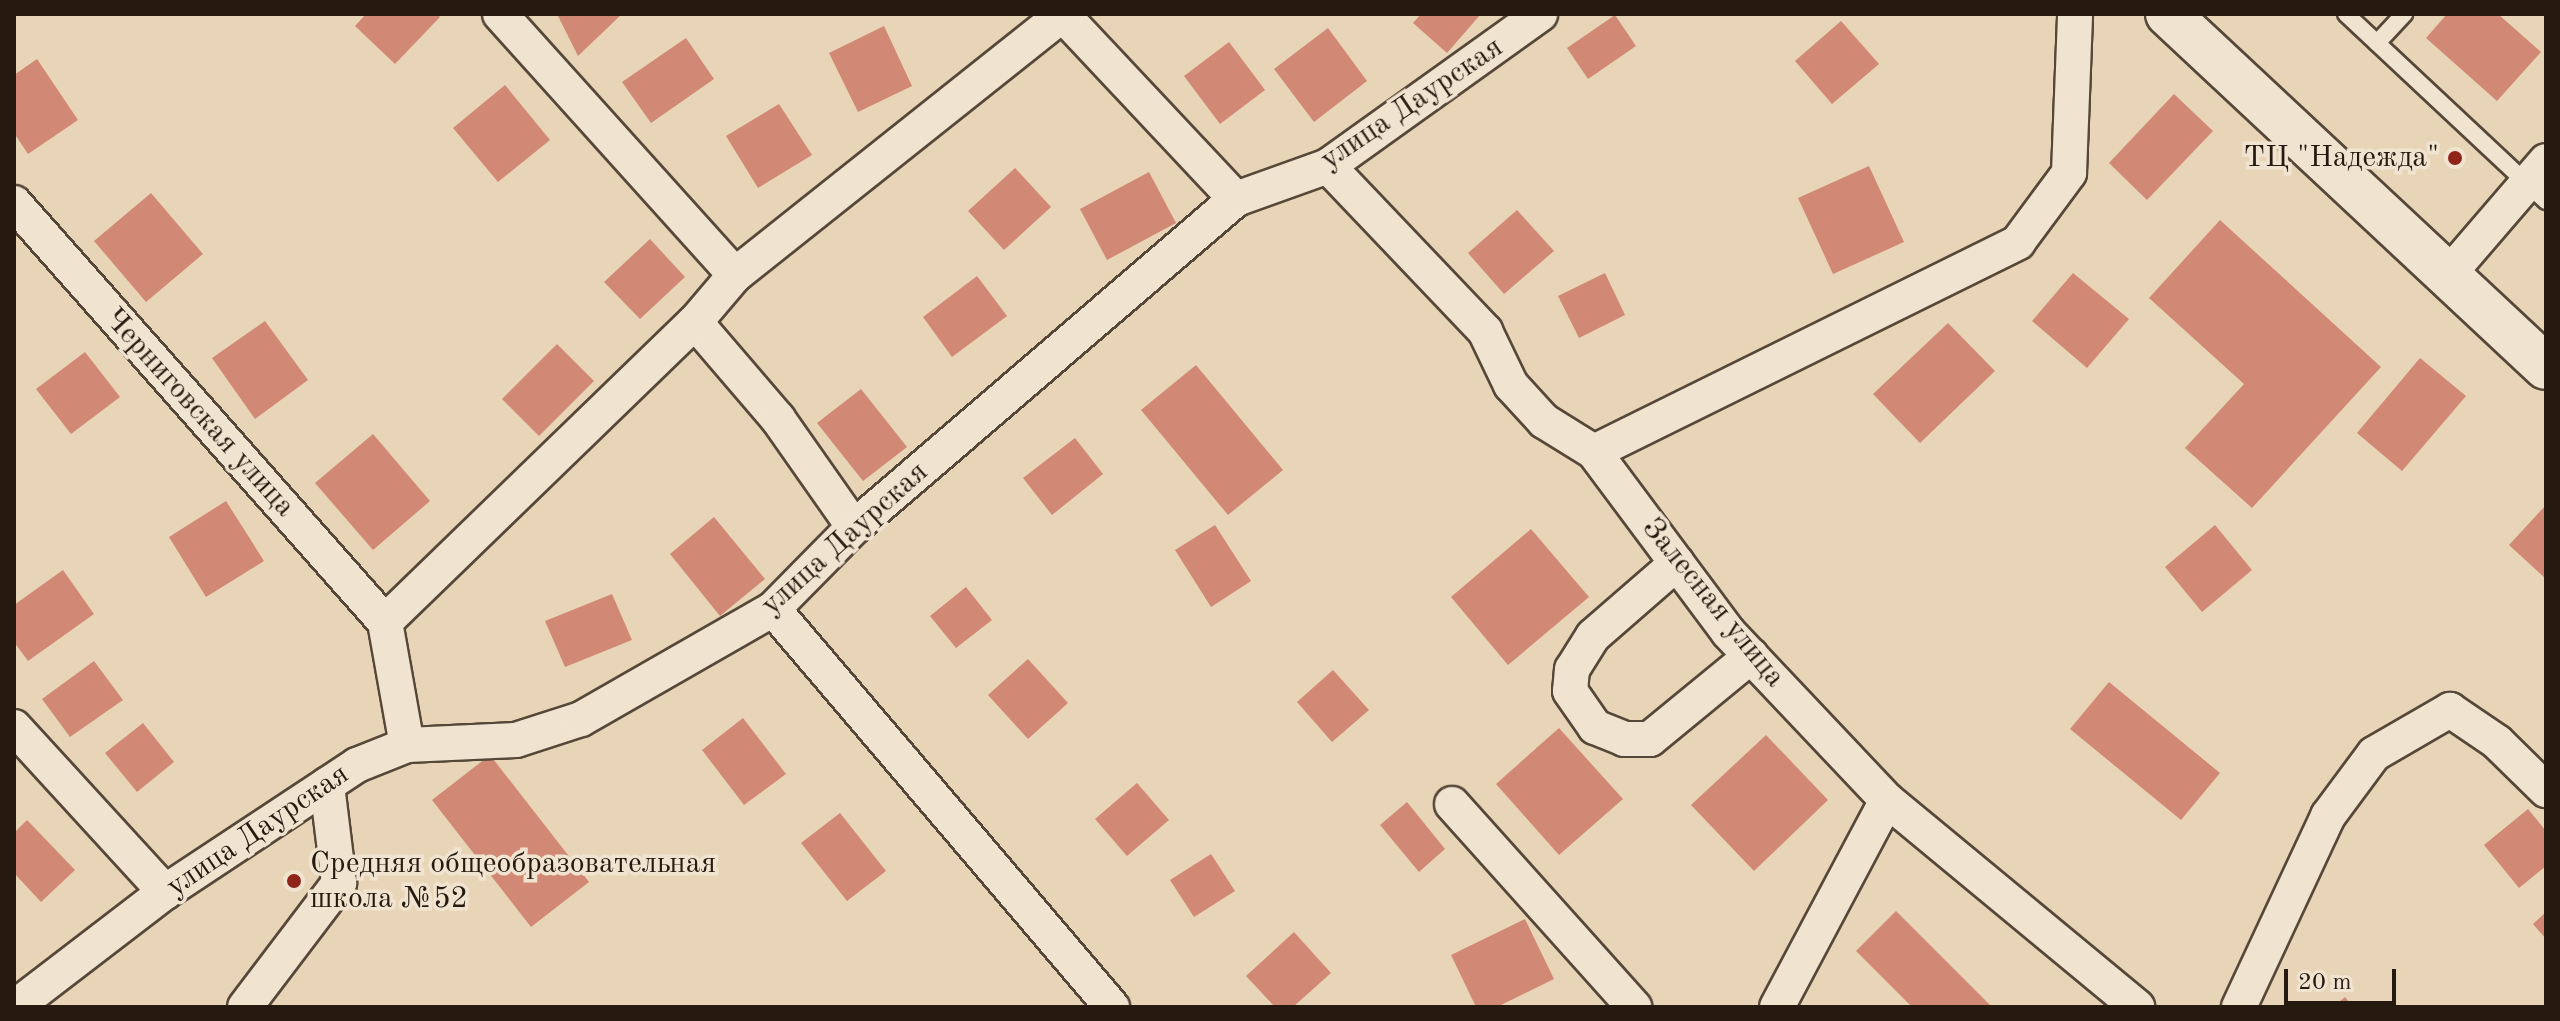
<!DOCTYPE html>
<meta charset="utf-8">
<style>
body{margin:0}
#map{position:relative;width:2560px;height:1021px;overflow:hidden;background:#e8d5b7;font-family:"Old Standard TT",serif}
div>[style]{position:absolute}
[style*='--x']{left:calc(var(--x)*1px);top:calc(var(--y)*1px);width:calc(var(--w)*1px);rotate:calc(var(--a)*1deg)}
.building>*{inset:0;background:#d18874}
.roads{filter:drop-shadow(2px 0 #564839) drop-shadow(-2px 0 #564839) drop-shadow(0 2px #564839) drop-shadow(0 -2px #564839)}
.service>*{height:16px;margin:-8px;padding:0 8px;transform-origin:8px;border-radius:8px;background:#f0e4d0}
.minor>*{height:34px;margin:-17px;padding:0 17px;transform-origin:17px;border-radius:17px;background:#f0e4d0}
.secondary>*{height:44px;margin:-22px;padding:0 22px;transform-origin:22px;border-radius:22px;background:#f0e4d0}
.dots>*{width:22px;height:22px;translate:-50% -50%;box-sizing:border-box;border:4px solid #f0e4d0;border-radius:50%}
span{translate:-50% -50%;white-space:nowrap;text-align:center;line-height:1.15;-webkit-text-stroke:7px #f0e4d0;paint-order:stroke}
.street-label{font-size:30px;color:#26190f}
.poi-label{font-size:30px;color:#26190f}
.right{translate:-100% -50%;text-align:right}
.left{translate:0 -50%;text-align:left}
.frame{position:absolute;inset:0;border:16px solid #26190f;pointer-events:none}
.scale{position:absolute;left:2284px;top:969px;width:112px;height:36px;box-sizing:border-box;border:4px solid #26190f;border-top:0;padding-left:10px;font-size:24px;line-height:28px;white-space:nowrap;color:#26190f;-webkit-text-stroke:6px #f0e4d0;paint-order:stroke}
</style>
<div id="map">
<div class="building">
<div style="clip-path:polygon(366px 14px,437px 14px,440px 17px,395px 64px,355px 26px)"></div>
<div style="clip-path:polygon(557px 14px,622px 14px,578px 56px)"></div>
<div style="clip-path:polygon(1421px 14px,1481px 14px,1447px 53px,1413px 23px)"></div>
<div style="clip-path:polygon(2447px 14px,2498px 14px,2541px 52px,2497px 101px,2426px 38px)"></div>
<div style="clip-path:polygon(1615px 15px,1636px 46px,1588px 79px,1567px 48px)"></div>
<div style="clip-path:polygon(1841px 21px,1879px 64px,1832px 104px,1795px 61px)"></div>
<div style="clip-path:polygon(884px 26px,912px 86px,858px 112px,829px 53px)"></div>
<div style="clip-path:polygon(1328px 28px,1367px 81px,1314px 122px,1274px 69px)"></div>
<div style="clip-path:polygon(686px 38px,714px 79px,651px 123px,622px 82px)"></div>
<div style="clip-path:polygon(1229px 42px,1265px 90px,1220px 124px,1184px 76px)"></div>
<div style="clip-path:polygon(37px 59px,78px 120px,28px 154px,14px 133px,14px 75px)"></div>
<div style="clip-path:polygon(505px 85px,550px 140px,498px 182px,453px 128px)"></div>
<div style="clip-path:polygon(2174px 94px,2213px 131px,2147px 200px,2109px 163px)"></div>
<div style="clip-path:polygon(779px 104px,812px 155px,758px 188px,726px 136px)"></div>
<div style="clip-path:polygon(1869px 166px,1904px 242px,1833px 274px,1798px 198px)"></div>
<div style="clip-path:polygon(1015px 168px,1051px 207px,1004px 250px,968px 211px)"></div>
<div style="clip-path:polygon(1149px 172px,1176px 223px,1107px 260px,1080px 209px)"></div>
<div style="clip-path:polygon(151px 193px,203px 254px,146px 302px,94px 241px)"></div>
<div style="clip-path:polygon(1517px 210px,1554px 251px,1504px 294px,1468px 253px)"></div>
<div style="clip-path:polygon(2220px 220px,2381px 367px,2252px 508px,2185px 448px,2244px 384px,2149px 298px)"></div>
<div style="clip-path:polygon(650px 239px,685px 277px,640px 319px,604px 282px)"></div>
<div style="clip-path:polygon(1605px 273px,1625px 315px,1579px 338px,1558px 296px)"></div>
<div style="clip-path:polygon(2073px 273px,2129px 319px,2087px 368px,2032px 321px)"></div>
<div style="clip-path:polygon(977px 276px,1007px 316px,952px 357px,923px 317px)"></div>
<div style="clip-path:polygon(265px 321px,308px 380px,255px 419px,212px 358px)"></div>
<div style="clip-path:polygon(1948px 323px,1995px 371px,1920px 443px,1873px 394px)"></div>
<div style="clip-path:polygon(557px 344px,594px 381px,539px 436px,502px 399px)"></div>
<div style="clip-path:polygon(85px 352px,120px 397px,71px 434px,36px 389px)"></div>
<div style="clip-path:polygon(2420px 358px,2466px 396px,2402px 471px,2357px 433px)"></div>
<div style="clip-path:polygon(1196px 365px,1283px 470px,1228px 515px,1141px 410px)"></div>
<div style="clip-path:polygon(861px 389px,907px 447px,863px 481px,817px 423px)"></div>
<div style="clip-path:polygon(373px 434px,430px 501px,373px 550px,315px 483px)"></div>
<div style="clip-path:polygon(1075px 438px,1103px 474px,1052px 515px,1023px 478px)"></div>
<div style="clip-path:polygon(226px 501px,264px 561px,206px 597px,169px 537px)"></div>
<div style="clip-path:polygon(2546px 505px,2546px 579px,2509px 545px)"></div>
<div style="clip-path:polygon(714px 517px,765px 579px,720px 616px,670px 554px)"></div>
<div style="clip-path:polygon(1215px 525px,1251px 581px,1211px 607px,1175px 550px)"></div>
<div style="clip-path:polygon(2215px 525px,2252px 570px,2202px 612px,2165px 567px)"></div>
<div style="clip-path:polygon(1531px 529px,1589px 597px,1508px 665px,1451px 597px)"></div>
<div style="clip-path:polygon(63px 570px,94px 614px,28px 661px,14px 642px,14px 605px)"></div>
<div style="clip-path:polygon(966px 587px,992px 620px,956px 648px,930px 616px)"></div>
<div style="clip-path:polygon(612px 594px,632px 640px,565px 667px,545px 621px)"></div>
<div style="clip-path:polygon(1028px 659px,1068px 703px,1028px 739px,988px 695px)"></div>
<div style="clip-path:polygon(94px 661px,123px 700px,70px 737px,42px 699px)"></div>
<div style="clip-path:polygon(1333px 670px,1369px 710px,1332px 742px,1297px 702px)"></div>
<div style="clip-path:polygon(2109px 682px,2220px 773px,2181px 820px,2070px 729px)"></div>
<div style="clip-path:polygon(743px 718px,786px 774px,744px 805px,702px 750px)"></div>
<div style="clip-path:polygon(143px 723px,174px 762px,137px 792px,105px 753px)"></div>
<div style="clip-path:polygon(1559px 728px,1623px 799px,1559px 855px,1496px 784px)"></div>
<div style="clip-path:polygon(1766px 735px,1828px 800px,1754px 871px,1691px 805px)"></div>
<div style="clip-path:polygon(490px 755px,589px 882px,531px 927px,432px 800px)"></div>
<div style="clip-path:polygon(1137px 783px,1169px 820px,1127px 856px,1095px 819px)"></div>
<div style="clip-path:polygon(1407px 802px,1445px 849px,1419px 872px,1380px 825px)"></div>
<div style="clip-path:polygon(2528px 809px,2546px 831px,2546px 866px,2519px 888px,2484px 845px)"></div>
<div style="clip-path:polygon(840px 813px,886px 871px,847px 901px,801px 843px)"></div>
<div style="clip-path:polygon(27px 820px,75px 870px,41px 902px,14px 873px,14px 833px)"></div>
<div style="clip-path:polygon(1211px 854px,1235px 891px,1194px 917px,1170px 880px)"></div>
<div style="clip-path:polygon(1896px 911px,1992px 1007px,1912px 1007px,1856px 951px)"></div>
<div style="clip-path:polygon(2546px 912px,2546px 939px,2533px 924px)"></div>
<div style="clip-path:polygon(1525px 919px,1554px 979px,1497px 1007px,1476px 1007px,1451px 955px)"></div>
<div style="clip-path:polygon(1294px 932px,1331px 973px,1293px 1007px,1275px 1007px,1246px 976px)"></div>
<div style="clip-path:polygon(2345px 997px,2353px 1007px,2333px 1007px)"></div>
</div>
<div class="roads">
<div class="service">
<div style="--x:2346;--y:14;--w:274;--a:43.1"></div>
<div style="--x:2377;--y:43;--w:40;--a:-47"></div>
</div>
<div class="minor">
<div style="--x:500;--y:14;--w:351;--a:48"></div>
<div style="--x:1063;--y:15;--w:253;--a:46.8"></div>
<div style="--x:1328;--y:166;--w:228;--a:46.4"></div>
<div style="--x:1485;--y:331;--w:60;--a:64.3"></div>
<div style="--x:1511;--y:385;--w:49;--a:47.5"></div>
<div style="--x:1544;--y:421;--w:59;--a:31.8"></div>
<div style="--x:1594;--y:452;--w:224;--a:53.3"></div>
<div style="--x:1728;--y:632;--w:231;--a:46.6"></div>
<div style="--x:1887;--y:800;--w:325;--a:39.6"></div>
<div style="--x:14;--y:203;--w:560;--a:48.48"></div>
<div style="--x:2448;--y:275;--w:150;--a:-49.3"></div>
<div style="--x:695;--y:322;--w:128;--a:49.4"></div>
<div style="--x:778;--y:419;--w:132;--a:54.9"></div>
<div style="--x:1594;--y:452;--w:473;--a:-26.3"></div>
<div style="--x:2018;--y:242;--w:86;--a:-53.5"></div>
<div style="--x:2069;--y:173;--w:159;--a:-87.8"></div>
<div style="--x:1677;--y:563;--w:111;--a:139"></div>
<div style="--x:1593;--y:636;--w:39;--a:122"></div>
<div style="--x:1572;--y:669;--w:22;--a:95"></div>
<div style="--x:1570;--y:691;--w:44;--a:55.2"></div>
<div style="--x:1595;--y:727;--w:31;--a:22"></div>
<div style="--x:1624;--y:739;--w:26;--a:0"></div>
<div style="--x:1650;--y:739;--w:131;--a:-39.4"></div>
<div style="--x:773;--y:609;--w:523;--a:49.58"></div>
<div style="--x:385;--y:622;--w:431;--a:-44.1"></div>
<div style="--x:695;--y:322;--w:62;--a:-49.6"></div>
<div style="--x:735;--y:275;--w:419;--a:-38.5"></div>
<div style="--x:385;--y:622;--w:125;--a:79.9"></div>
<div style="--x:14;--y:727;--w:224;--a:47.5"></div>
<div style="--x:1452;--y:804;--w:273;--a:48.1"></div>
<div style="--x:15;--y:1007;--w:189;--a:-37.5"></div>
<div style="--x:165;--y:892;--w:230;--a:-33.5"></div>
<div style="--x:357;--y:765;--w:54;--a:-21.8"></div>
<div style="--x:407;--y:745;--w:109;--a:-2.6"></div>
<div style="--x:516;--y:740;--w:68;--a:-17.9"></div>
<div style="--x:581;--y:719;--w:221;--a:-29.8"></div>
<div style="--x:773;--y:609;--w:115;--a:-45.4"></div>
<div style="--x:854;--y:527;--w:503;--a:-40.65"></div>
<div style="--x:1236;--y:199;--w:98;--a:-19.7"></div>
<div style="--x:1328;--y:166;--w:261;--a:-35.6"></div>
<div style="--x:245;--y:1007;--w:156;--a:-52.8"></div>
<div style="--x:339;--y:883;--w:99;--a:-97"></div>
<div style="--x:1777;--y:1007;--w:234;--a:-62"></div>
<div style="--x:2239;--y:1007;--w:211;--a:-65"></div>
<div style="--x:2328;--y:816;--w:77;--a:-53.4"></div>
<div style="--x:2374;--y:754;--w:88;--a:-30.1"></div>
<div style="--x:2450;--y:710;--w:57;--a:34.2"></div>
<div style="--x:2497;--y:742;--w:69;--a:44.4"></div>
</div>
<div class="secondary">
<div style="--x:2168;--y:14;--w:517;--a:43.04"></div>
</div>
</div>
<div class="dots">
<div style="left:2455px;top:158px;background:#8f2418"></div>
<div style="left:294px;top:881px;background:#8f2418"></div>
</div>
<div class="street-label">
<span style="left:1412px;top:104px;rotate:-34deg">улица Даурская</span>
<span style="left:199px;top:413px;rotate:48deg">Черниговская улица</span>
<span style="left:845px;top:539px;rotate:-42deg">улица Даурская</span>
<span style="left:1713px;top:603px;rotate:51deg">Залесная улица</span>
<span style="left:258px;top:831px;rotate:-34deg">улица Даурская</span>
</div>
<div class="poi-label">
<span class="right" style="left:2439px;top:158px">ТЦ "Надежда"</span>
<span class="left" style="left:310px;top:881px">Средняя общеобразовательная<br>школа №52</span>
</div>
<div class="frame"></div>
<div class="scale">20 m</div>
</div>
